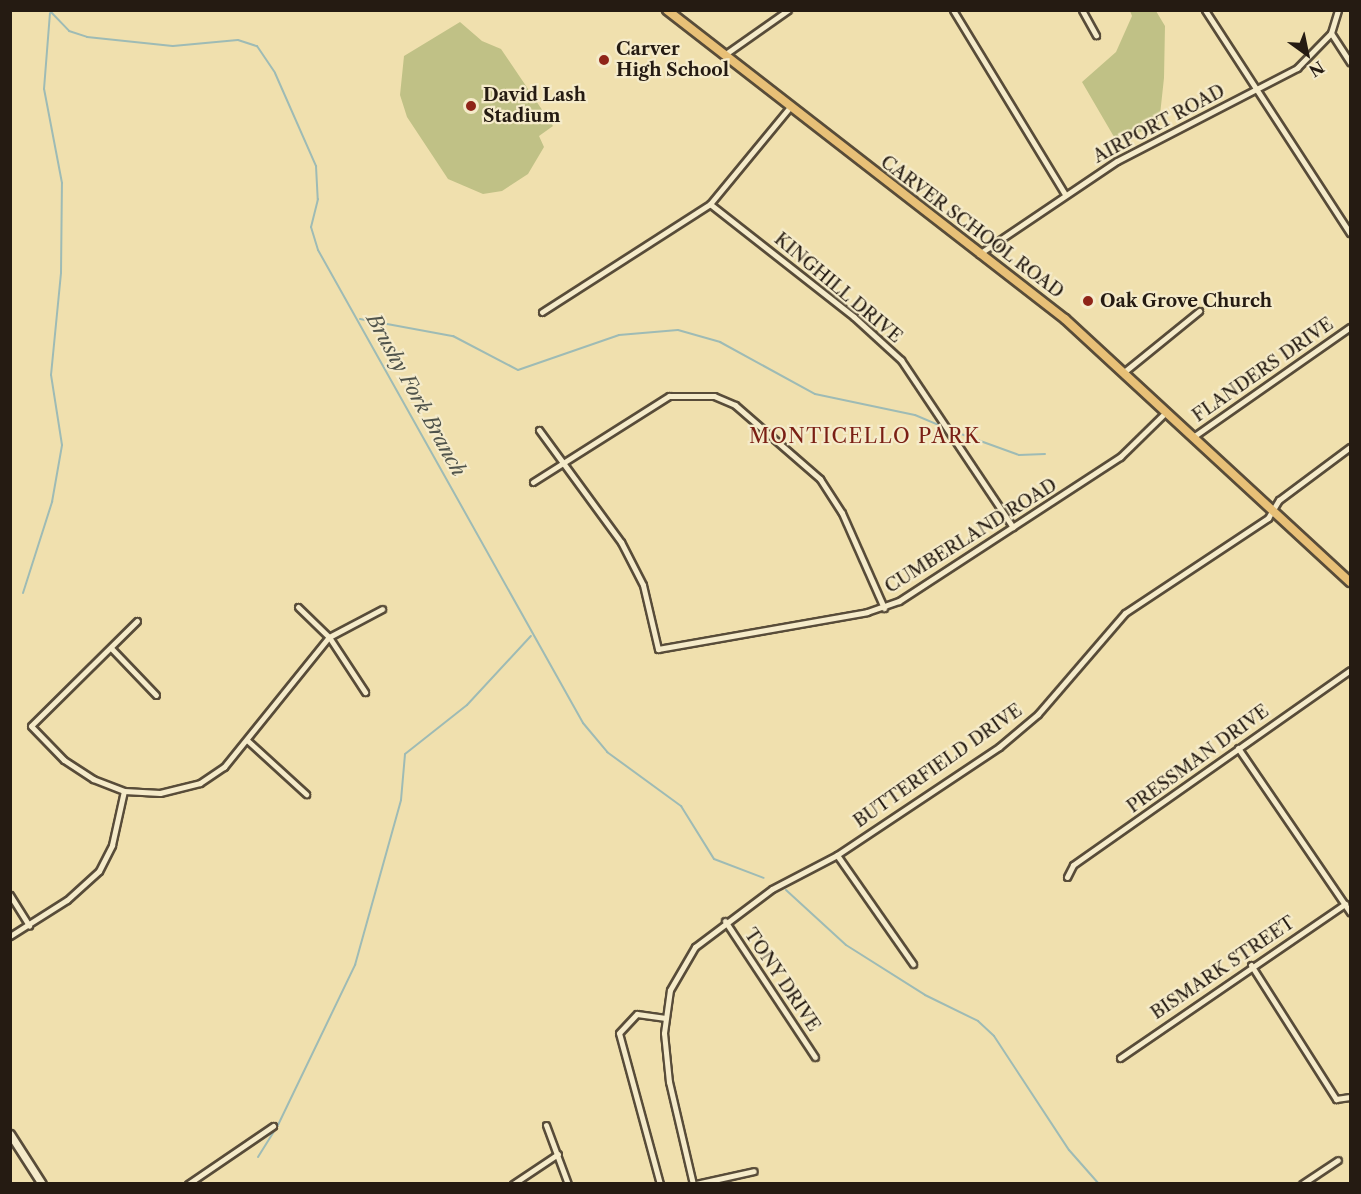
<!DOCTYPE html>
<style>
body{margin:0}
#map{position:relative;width:1361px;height:1194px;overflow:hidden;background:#f0e0ae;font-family:"Libre Caslon Text",serif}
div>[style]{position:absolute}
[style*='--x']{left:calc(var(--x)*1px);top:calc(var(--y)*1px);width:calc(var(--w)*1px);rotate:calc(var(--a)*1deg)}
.green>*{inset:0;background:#c0c186}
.stream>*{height:2px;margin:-1px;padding:0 1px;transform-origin:1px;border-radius:1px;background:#9ebbb5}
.roads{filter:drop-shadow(2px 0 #584c39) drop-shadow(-2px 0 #584c39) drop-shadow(0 2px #584c39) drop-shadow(0 -2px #584c39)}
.street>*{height:5px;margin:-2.5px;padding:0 2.5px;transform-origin:2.5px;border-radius:2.5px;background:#f5ebca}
.secondary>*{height:7px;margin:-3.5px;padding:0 3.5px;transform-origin:3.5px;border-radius:3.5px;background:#f5ebca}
.primary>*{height:8px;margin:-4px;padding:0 4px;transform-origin:4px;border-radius:4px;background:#e8c077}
.dots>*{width:16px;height:16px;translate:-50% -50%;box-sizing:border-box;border:3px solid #f5ebca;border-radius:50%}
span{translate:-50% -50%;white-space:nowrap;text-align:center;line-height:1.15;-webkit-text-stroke:4.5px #f5ebca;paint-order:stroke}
.poi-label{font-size:18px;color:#251b12;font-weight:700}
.left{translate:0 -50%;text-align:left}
.street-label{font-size:18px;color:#251b12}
.water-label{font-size:20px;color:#4f534b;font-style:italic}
.neighbourhood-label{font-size:20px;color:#7a1f14;letter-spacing:1.5px}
.frame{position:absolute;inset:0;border:12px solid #251b12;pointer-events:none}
.north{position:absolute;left:1277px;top:24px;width:60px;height:60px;-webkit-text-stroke:4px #f5ebca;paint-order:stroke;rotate:147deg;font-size:16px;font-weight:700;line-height:24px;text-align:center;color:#251b12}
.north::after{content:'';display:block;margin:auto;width:21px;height:27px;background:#251b12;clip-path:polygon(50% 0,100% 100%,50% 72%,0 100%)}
</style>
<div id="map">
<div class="green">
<div style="clip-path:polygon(1130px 11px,1156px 11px,1165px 26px,1164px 78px,1159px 124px,1117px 142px,1082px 82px,1116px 52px,1132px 16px)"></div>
<div style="clip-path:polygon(460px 22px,482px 41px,501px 49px,553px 126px,539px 136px,544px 147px,528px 174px,502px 191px,483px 194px,448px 179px,407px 117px,400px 95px,404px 56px)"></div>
</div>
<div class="stream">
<div style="--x:49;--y:10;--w:29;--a:46"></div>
<div style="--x:69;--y:31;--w:19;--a:18"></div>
<div style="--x:87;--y:37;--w:86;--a:6"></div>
<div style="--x:173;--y:46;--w:65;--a:-5.3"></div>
<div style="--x:238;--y:40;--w:20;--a:18"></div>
<div style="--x:257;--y:46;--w:32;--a:56"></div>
<div style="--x:275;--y:73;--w:102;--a:66.2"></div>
<div style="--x:316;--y:166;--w:33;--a:87"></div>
<div style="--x:318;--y:199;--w:29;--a:104"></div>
<div style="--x:311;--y:227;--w:24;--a:73"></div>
<div style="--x:318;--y:250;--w:542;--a:60.74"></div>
<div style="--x:583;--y:723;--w:38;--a:50"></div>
<div style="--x:607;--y:752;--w:92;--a:36.1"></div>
<div style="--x:681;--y:806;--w:62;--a:58.1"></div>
<div style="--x:714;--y:859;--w:53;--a:20.8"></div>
<div style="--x:360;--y:319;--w:95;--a:10.4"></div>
<div style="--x:453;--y:336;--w:73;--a:27.6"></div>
<div style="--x:518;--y:370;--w:107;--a:-19.1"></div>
<div style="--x:619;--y:335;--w:59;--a:-4.8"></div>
<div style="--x:678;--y:330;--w:44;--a:15.9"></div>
<div style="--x:720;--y:342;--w:108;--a:28.7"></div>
<div style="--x:815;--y:394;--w:102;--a:11.9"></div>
<div style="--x:915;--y:415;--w:33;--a:23"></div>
<div style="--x:950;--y:430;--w:73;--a:19.9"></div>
<div style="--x:1019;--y:455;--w:26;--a:-2"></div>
<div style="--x:23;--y:593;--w:96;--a:-72.3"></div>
<div style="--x:52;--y:502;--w:58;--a:-80"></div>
<div style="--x:62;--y:445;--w:71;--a:-98.9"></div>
<div style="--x:51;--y:375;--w:102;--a:-84.4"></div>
<div style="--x:61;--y:273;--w:90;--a:-89.4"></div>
<div style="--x:62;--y:183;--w:96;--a:-100.8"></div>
<div style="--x:44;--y:89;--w:76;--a:-85.5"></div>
<div style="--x:786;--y:890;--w:81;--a:42.5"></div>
<div style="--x:846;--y:945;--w:93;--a:32.3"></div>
<div style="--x:925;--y:995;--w:59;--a:26.1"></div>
<div style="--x:978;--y:1021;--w:22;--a:43"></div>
<div style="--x:994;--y:1036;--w:136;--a:56.7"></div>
<div style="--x:1069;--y:1150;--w:45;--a:48.6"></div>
<div style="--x:258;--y:1157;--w:38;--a:-58"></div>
<div style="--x:278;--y:1125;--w:178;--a:-64.3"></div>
<div style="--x:355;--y:965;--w:171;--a:-74.4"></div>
<div style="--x:401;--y:800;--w:46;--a:-85"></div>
<div style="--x:405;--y:754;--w:79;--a:-38.3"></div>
<div style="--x:467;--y:705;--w:94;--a:-47.2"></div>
</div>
<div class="roads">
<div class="street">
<div style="--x:953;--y:10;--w:215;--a:58.7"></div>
<div style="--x:1082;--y:10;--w:29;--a:61"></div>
<div style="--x:1205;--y:10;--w:266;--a:57"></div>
<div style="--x:1331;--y:33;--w:35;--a:57"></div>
<div style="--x:724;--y:55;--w:78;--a:-35.1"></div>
<div style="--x:710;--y:204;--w:183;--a:38.1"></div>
<div style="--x:854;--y:317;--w:64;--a:42.5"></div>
<div style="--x:901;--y:360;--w:201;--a:56.2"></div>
<div style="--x:979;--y:254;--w:166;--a:-34"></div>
<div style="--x:1117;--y:161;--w:203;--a:-27.3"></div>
<div style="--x:1297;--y:68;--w:49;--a:-45.8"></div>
<div style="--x:1331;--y:33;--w:24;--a:-73"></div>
<div style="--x:542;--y:312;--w:200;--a:-32.7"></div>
<div style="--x:710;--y:204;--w:126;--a:-50.5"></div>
<div style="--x:1124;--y:372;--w:97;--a:-39.1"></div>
<div style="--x:539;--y:430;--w:139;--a:53.8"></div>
<div style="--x:621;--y:542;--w:48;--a:62.9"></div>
<div style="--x:643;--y:585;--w:66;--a:76.8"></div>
<div style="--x:658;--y:649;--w:212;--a:-10"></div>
<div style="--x:867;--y:612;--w:34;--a:-19"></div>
<div style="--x:899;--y:601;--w:264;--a:-33.1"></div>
<div style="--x:1120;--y:457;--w:64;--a:-44.4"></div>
<div style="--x:1193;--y:437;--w:192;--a:-35"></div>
<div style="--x:533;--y:482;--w:161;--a:-32.3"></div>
<div style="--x:669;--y:396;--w:45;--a:0"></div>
<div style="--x:714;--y:396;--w:23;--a:23"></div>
<div style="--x:735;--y:405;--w:113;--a:41"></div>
<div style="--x:820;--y:479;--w:40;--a:57.1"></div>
<div style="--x:842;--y:513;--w:104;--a:66.1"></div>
<div style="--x:298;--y:607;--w:43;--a:44.1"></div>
<div style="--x:329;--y:637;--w:66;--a:56.8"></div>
<div style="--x:137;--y:621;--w:149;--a:135.3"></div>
<div style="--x:31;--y:726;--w:47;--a:45.9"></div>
<div style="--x:64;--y:760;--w:35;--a:33"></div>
<div style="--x:93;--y:779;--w:33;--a:21"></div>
<div style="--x:124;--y:791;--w:36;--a:3"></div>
<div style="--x:160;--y:793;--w:41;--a:-14"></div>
<div style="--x:200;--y:783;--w:29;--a:-34"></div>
<div style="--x:224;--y:767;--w:167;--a:-51.1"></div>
<div style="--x:329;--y:637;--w:60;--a:-27.8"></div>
<div style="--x:111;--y:648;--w:65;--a:46.2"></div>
<div style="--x:248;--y:741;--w:79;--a:42.4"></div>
<div style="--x:1238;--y:748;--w:199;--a:55.7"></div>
<div style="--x:837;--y:855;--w:133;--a:55.1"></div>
<div style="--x:1067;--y:877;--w:13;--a:-63"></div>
<div style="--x:1073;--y:865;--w:339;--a:-35.1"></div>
<div style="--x:10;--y:895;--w:36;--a:58"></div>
<div style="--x:725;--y:921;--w:163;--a:56.5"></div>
<div style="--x:10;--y:936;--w:67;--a:-32.3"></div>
<div style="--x:67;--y:900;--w:43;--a:-42.2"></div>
<div style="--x:99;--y:871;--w:29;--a:-63"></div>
<div style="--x:112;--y:845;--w:55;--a:-77.5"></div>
<div style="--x:1251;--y:965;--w:159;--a:57.6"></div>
<div style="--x:1336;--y:1099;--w:14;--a:-8"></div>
<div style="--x:1120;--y:1058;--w:273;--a:-34.4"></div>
<div style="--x:546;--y:1125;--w:63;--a:69.6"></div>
<div style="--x:188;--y:1184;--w:103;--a:-34.3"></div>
<div style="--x:513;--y:1184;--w:54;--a:-33.7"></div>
<div style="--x:660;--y:1184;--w:156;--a:-105.2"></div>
<div style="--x:619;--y:1033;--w:26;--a:-47"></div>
<div style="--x:637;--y:1014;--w:27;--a:8"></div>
<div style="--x:693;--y:1184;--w:105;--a:-103.2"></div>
<div style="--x:669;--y:1082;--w:49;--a:-95.8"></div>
<div style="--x:664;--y:1033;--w:43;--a:-82.1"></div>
<div style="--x:670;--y:990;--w:50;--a:-59.8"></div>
<div style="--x:695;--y:947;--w:96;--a:-37"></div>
<div style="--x:772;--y:889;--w:73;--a:-27.6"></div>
<div style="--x:837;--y:855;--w:195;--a:-33.7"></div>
<div style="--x:999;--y:747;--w:51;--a:-40.2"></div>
<div style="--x:1038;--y:714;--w:133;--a:-49.3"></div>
<div style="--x:1125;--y:613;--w:172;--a:-33.6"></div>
<div style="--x:1268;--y:518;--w:21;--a:-59"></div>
<div style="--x:1279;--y:500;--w:89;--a:-36.7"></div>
<div style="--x:696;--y:1184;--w:59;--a:-12.6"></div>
<div style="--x:1302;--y:1184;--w:43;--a:-33.7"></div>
</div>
<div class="secondary">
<div style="--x:10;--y:1134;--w:59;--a:57.4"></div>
</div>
<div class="primary">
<div style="--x:667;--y:10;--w:504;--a:37.83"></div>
<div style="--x:1065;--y:319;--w:388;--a:42.7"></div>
</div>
</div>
<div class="dots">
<div style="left:604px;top:60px;background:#8f2418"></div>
<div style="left:471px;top:106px;background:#8f2418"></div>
<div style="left:1088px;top:301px;background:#8f2418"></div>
</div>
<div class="poi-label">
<span class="left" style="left:616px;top:60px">Carver<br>High School</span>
<span class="left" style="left:483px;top:106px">David Lash<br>Stadium</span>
<span class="left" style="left:1100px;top:301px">Oak Grove Church</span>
</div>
<div class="street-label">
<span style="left:1159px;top:124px;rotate:-28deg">AIRPORT ROAD</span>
<span style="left:972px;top:227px;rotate:37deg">CARVER SCHOOL ROAD</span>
<span style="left:838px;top:288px;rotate:40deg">KINGHILL DRIVE</span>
<span style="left:1263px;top:370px;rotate:-35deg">FLANDERS DRIVE</span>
<span style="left:971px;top:536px;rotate:-32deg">CUMBERLAND ROAD</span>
<span style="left:1198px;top:759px;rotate:-36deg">PRESSMAN DRIVE</span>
<span style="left:938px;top:766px;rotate:-35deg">BUTTERFIELD DRIVE</span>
<span style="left:1223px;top:968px;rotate:-34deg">BISMARK STREET</span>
<span style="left:782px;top:980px;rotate:56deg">TONY DRIVE</span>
</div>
<div class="water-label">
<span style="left:416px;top:395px;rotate:61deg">Brushy Fork Branch</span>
</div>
<div class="neighbourhood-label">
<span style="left:865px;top:436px">MONTICELLO PARK</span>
</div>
<div class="frame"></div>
<div class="north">N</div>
</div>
